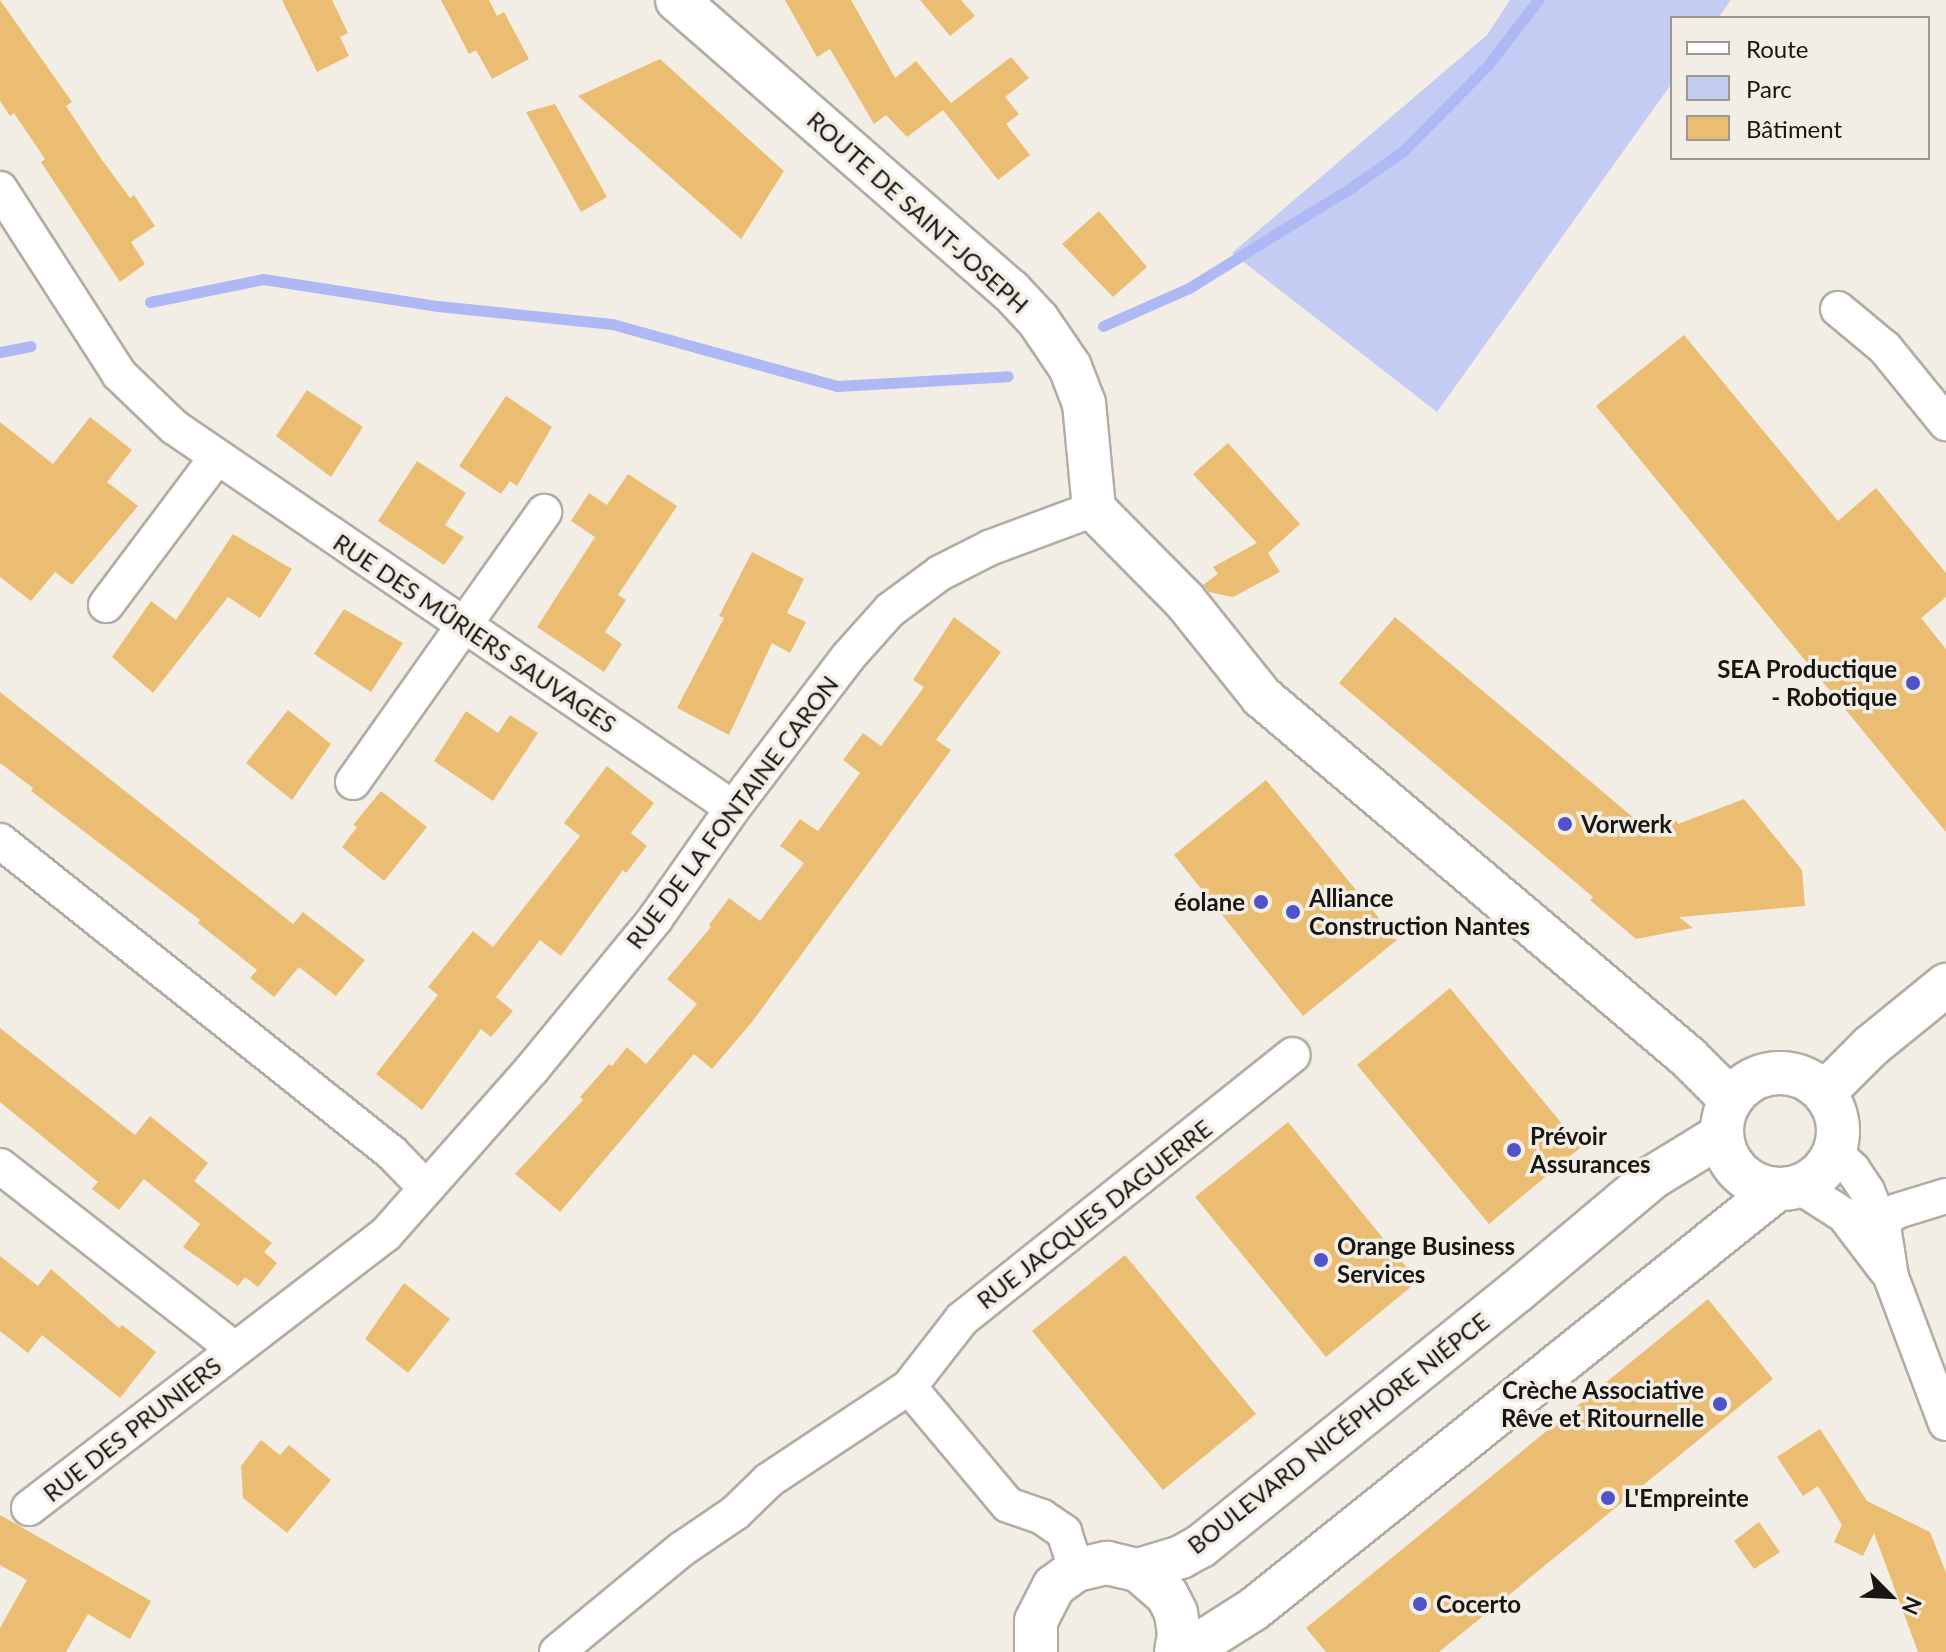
<!DOCTYPE html>
<meta charset="utf-8">
<style>
body{margin:0}
#map{position:relative;width:1946px;height:1652px;overflow:hidden;background:#f3eee5;font-family:Lato,sans-serif}
div>[style]{position:absolute}
[style*='--x']{left:calc(var(--x)*1px);top:calc(var(--y)*1px);width:calc(var(--w)*1px);rotate:calc(var(--a)*1deg)}
.green>*{inset:0;background:#c5ccf4}
.stream>*{height:11px;margin:-5.5px;padding:0 5.5px;transform-origin:5.5px;border-radius:5.5px;background:#aeb8f4}
.building>*{inset:0;background:#ebbd72}
.roads{filter:drop-shadow(2px 0 #b2ada4) drop-shadow(-2px 0 #b2ada4) drop-shadow(0 2px #b2ada4) drop-shadow(0 -2px #b2ada4)}
.minor>*{height:34px;margin:-17px;padding:0 17px;transform-origin:17px;border-radius:17px;background:#fff}
.tertiary>*{height:42px;margin:-21px;padding:0 21px;transform-origin:21px;border-radius:21px;background:#fff}
.tertiary>.ring{margin:-21px;padding:0;box-sizing:content-box;background:none;border:42px solid #fff;border-radius:50%}
.dots>*{width:22px;height:22px;translate:-50% -50%;box-sizing:border-box;border:4px solid #f3eee5;border-radius:50%}
span{translate:-50% -50%;white-space:nowrap;text-align:center;line-height:1.15;-webkit-text-stroke:7px #f3eee5;paint-order:stroke}
.street-label{font-size:24px;color:#171613}
.poi-label{font-size:24px;color:#171613;font-weight:700}
.right{translate:-100% -50%;text-align:right}
.left{translate:0 -50%;text-align:left}
.legend{position:absolute;left:1670px;top:16px;width:260px;height:144px;box-sizing:border-box;background:#f3eee5;border:2px solid #9b9891;margin:0;padding:10px 14px;list-style:none;font-size:24px;color:#171613}
.legend li{display:flex;align-items:center;gap:16px;height:40px}
.legend b{width:40px;border:2px solid #9b9891}
.north{position:absolute;left:1850px;top:1556px;width:80px;height:80px;-webkit-text-stroke:6px #f3eee5;paint-order:stroke;rotate:114deg;font-size:22px;font-weight:700;line-height:32px;text-align:center;color:#171613}
.north::after{content:'';display:block;margin:auto;width:28px;height:36px;background:#171613;clip-path:polygon(50% 0,100% 100%,50% 72%,0 100%)}
</style>
<div id="map">
<div class="green">
<div style="clip-path:polygon(1510px 0,1731px 0,1718px 18px,1672px 18px,1672px 83px,1437px 412px,1232px 253px,1487px 35px)"></div>
</div>
<div class="stream">
<div style="--x:150;--y:302;--w:115;--a:-11.5"></div>
<div style="--x:263;--y:279;--w:177;--a:8.8"></div>
<div style="--x:438;--y:306;--w:175;--a:5.9"></div>
<div style="--x:612;--y:324;--w:233;--a:15.4"></div>
<div style="--x:837;--y:386;--w:171;--a:-3.3"></div>
<div style="--x:1103;--y:326;--w:94;--a:-23.8"></div>
<div style="--x:1189;--y:288;--w:192;--a:-31.8"></div>
<div style="--x:1352;--y:187;--w:62;--a:-35.2"></div>
<div style="--x:1403;--y:151;--w:121;--a:-45.3"></div>
<div style="--x:1488;--y:65;--w:82;--a:-52.4"></div>
<div style="--x:0;--y:352;--w:31;--a:-11"></div>
</div>
<div class="building">
<div style="clip-path:polygon(0 0,72px 102px,66px 106px,102px 160px,130px 198px,134px 195px,155px 226px,131px 242px,145px 264px,120px 282px,41px 162px,45px 159px,14px 113px,10px 116px,0 101px)"></div>
<div style="clip-path:polygon(282px 0,332px 0,348px 33px,340px 37px,349px 56px,317px 72px)"></div>
<div style="clip-path:polygon(441px 0,489px 0,497px 16px,504px 12px,529px 59px,492px 79px,476px 50px,469px 54px)"></div>
<div style="clip-path:polygon(785px 0,851px 0,895px 78px,916px 61px,951px 103px,1011px 57px,1029px 78px,1005px 97px,1019px 114px,1006px 124px,1030px 155px,998px 180px,943px 110px,907px 137px,886px 115px,874px 124px,830px 49px,817px 57px)"></div>
<div style="clip-path:polygon(920px 0,961px 0,975px 16px,950px 36px)"></div>
<div style="clip-path:polygon(660px 59px,784px 171px,741px 239px,578px 96px)"></div>
<div style="clip-path:polygon(555px 104px,607px 197px,581px 212px,526px 112px)"></div>
<div style="clip-path:polygon(1099px 211px,1147px 267px,1113px 297px,1062px 244px)"></div>
<div style="clip-path:polygon(1684px 335px,1838px 521px,1876px 488px,1946px 573px,1946px 597px,1921px 618px,1946px 649px,1946px 832px,1596px 406px)"></div>
<div style="clip-path:polygon(307px 390px,363px 427px,331px 477px,276px 436px)"></div>
<div style="clip-path:polygon(506px 396px,552px 427px,517px 486px,510px 481px,501px 494px,459px 466px)"></div>
<div style="clip-path:polygon(90px 417px,132px 450px,107px 482px,138px 506px,72px 585px,55px 572px,31px 601px,0 577px,0 422px,53px 464px)"></div>
<div style="clip-path:polygon(1228px 443px,1300px 524px,1268px 553px,1280px 572px,1233px 597px,1209px 592px,1203px 585px,1218px 574px,1213px 567px,1257px 543px,1193px 474px)"></div>
<div style="clip-path:polygon(417px 461px,466px 493px,445px 525px,464px 537px,444px 565px,378px 521px)"></div>
<div style="clip-path:polygon(628px 474px,677px 506px,618px 595px,626px 600px,605px 632px,622px 644px,604px 672px,537px 627px,595px 537px,571px 521px,589px 493px,607px 505px)"></div>
<div style="clip-path:polygon(233px 534px,292px 569px,260px 618px,228px 597px,153px 693px,112px 657px,151px 601px,176px 620px)"></div>
<div style="clip-path:polygon(752px 552px,804px 579px,787px 613px,806px 622px,790px 653px,772px 643px,729px 735px,677px 708px,724px 618px,719px 616px)"></div>
<div style="clip-path:polygon(344px 609px,403px 643px,371px 692px,314px 654px)"></div>
<div style="clip-path:polygon(954px 617px,1001px 652px,936px 740px,951px 750px,752px 1022px,712px 1069px,694px 1054px,560px 1212px,515px 1174px,583px 1100px,580px 1097px,609px 1064px,612px 1066px,627px 1047px,646px 1064px,697px 1004px,667px 979px,711px 927px,709px 925px,729px 898px,760px 921px,804px 863px,780px 846px,800px 819px,818px 831px,860px 773px,843px 760px,863px 733px,881px 746px,924px 687px,913px 680px)"></div>
<div style="clip-path:polygon(1395px 617px,1647px 829px,1675px 817px,1678px 824px,1744px 799px,1802px 870px,1805px 906px,1679px 917px,1693px 928px,1636px 939px,1590px 900px,1593px 897px,1339px 683px)"></div>
<div style="clip-path:polygon(0 692px,293px 924px,303px 912px,365px 960px,336px 996px,299px 967px,274px 997px,250px 978px,257px 970px,198px 923px,200px 920px,31px 791px,33px 788px,0 763px)"></div>
<div style="clip-path:polygon(288px 710px,331px 744px,292px 800px,246px 763px)"></div>
<div style="clip-path:polygon(466px 711px,498px 733px,510px 715px,538px 733px,493px 801px,434px 761px)"></div>
<div style="clip-path:polygon(607px 766px,654px 803px,631px 833px,647px 846px,626px 873px,623px 870px,561px 956px,540px 940px,496px 997px,513px 1011px,491px 1037px,481px 1029px,422px 1110px,376px 1074px,438px 995px,428px 987px,473px 931px,493px 947px,580px 836px,564px 823px)"></div>
<div style="clip-path:polygon(1266px 780px,1397px 940px,1303px 1016px,1174px 855px)"></div>
<div style="clip-path:polygon(381px 791px,427px 827px,384px 881px,342px 847px,357px 827px,353px 825px)"></div>
<div style="clip-path:polygon(1450px 988px,1581px 1147px,1489px 1224px,1357px 1065px)"></div>
<div style="clip-path:polygon(0 1028px,135px 1135px,150px 1116px,208px 1163px,194px 1181px,272px 1243px,264px 1252px,277px 1263px,258px 1287px,245px 1277px,238px 1286px,183px 1247px,200px 1224px,144px 1179px,119px 1210px,92px 1189px,98px 1182px,0 1102px)"></div>
<div style="clip-path:polygon(1288px 1122px,1418px 1281px,1326px 1357px,1195px 1197px)"></div>
<div style="clip-path:polygon(1125px 1255px,1256px 1414px,1163px 1490px,1032px 1331px)"></div>
<div style="clip-path:polygon(0 1256px,38px 1286px,51px 1269px,119px 1328px,122px 1325px,156px 1352px,120px 1398px,42px 1335px,28px 1353px,0 1331px)"></div>
<div style="clip-path:polygon(404px 1283px,450px 1319px,408px 1373px,365px 1339px)"></div>
<div style="clip-path:polygon(1708px 1299px,1773px 1379px,1439px 1652px,1326px 1652px,1306px 1628px)"></div>
<div style="clip-path:polygon(1820px 1429px,1867px 1501px,1930px 1532px,1946px 1573px,1946px 1652px,1918px 1652px,1874px 1533px,1863px 1556px,1834px 1542px,1842px 1525px,1818px 1486px,1803px 1496px,1777px 1457px)"></div>
<div style="clip-path:polygon(261px 1440px,280px 1455px,289px 1445px,331px 1480px,287px 1533px,243px 1498px,241px 1466px)"></div>
<div style="clip-path:polygon(0 1515px,151px 1601px,130px 1639px,88px 1614px,66px 1652px,0 1652px,0 1628px,27px 1580px,0 1565px)"></div>
<div style="clip-path:polygon(1759px 1522px,1780px 1552px,1754px 1569px,1734px 1541px)"></div>
</div>
<div class="roads">
<div class="minor">
<div style="--x:0;--y:189;--w:220;--a:57.2"></div>
<div style="--x:119;--y:374;--w:76;--a:43.9"></div>
<div style="--x:174;--y:427;--w:676;--a:34.28"></div>
<div style="--x:1838;--y:309;--w:61;--a:39.7"></div>
<div style="--x:1885;--y:348;--w:97;--a:50.9"></div>
<div style="--x:106;--y:605;--w:185;--a:-53.1"></div>
<div style="--x:353;--y:782;--w:331;--a:-54.7"></div>
<div style="--x:0;--y:841;--w:501;--a:38.52"></div>
<div style="--x:392;--y:1153;--w:49;--a:45.8"></div>
<div style="--x:1834;--y:1152;--w:26;--a:43"></div>
<div style="--x:1853;--y:1170;--w:25;--a:56"></div>
<div style="--x:1867;--y:1191;--w:44;--a:67.5"></div>
<div style="--x:1884;--y:1232;--w:46;--a:81.2"></div>
<div style="--x:1891;--y:1277;--w:156;--a:69.4"></div>
<div style="--x:0;--y:1166;--w:297;--a:38"></div>
<div style="--x:1800;--y:1187;--w:52;--a:32.5"></div>
<div style="--x:1844;--y:1215;--w:69;--a:52.6"></div>
<div style="--x:1862;--y:1230;--w:40;--a:-28"></div>
<div style="--x:1897;--y:1211;--w:51;--a:-17"></div>
<div style="--x:909;--y:1387;--w:154;--a:50"></div>
<div style="--x:1008;--y:1505;--w:36;--a:19"></div>
<div style="--x:1042;--y:1517;--w:27;--a:34"></div>
<div style="--x:1064;--y:1532;--w:40;--a:72"></div>
<div style="--x:29;--y:1508;--w:450;--a:-37.5"></div>
<div style="--x:386;--y:1234;--w:220;--a:-48.5"></div>
<div style="--x:532;--y:1069;--w:194;--a:-50.6"></div>
<div style="--x:655;--y:919;--w:136;--a:-54.9"></div>
<div style="--x:733;--y:808;--w:190;--a:-52.7"></div>
<div style="--x:848;--y:657;--w:63;--a:-48.2"></div>
<div style="--x:890;--y:610;--w:62;--a:-36.5"></div>
<div style="--x:940;--y:573;--w:55;--a:-27"></div>
<div style="--x:989;--y:548;--w:112;--a:-20.4"></div>
<div style="--x:557;--y:1652;--w:162;--a:-39.5"></div>
<div style="--x:682;--y:1549;--w:64;--a:-34.2"></div>
<div style="--x:735;--y:1513;--w:47;--a:-44.1"></div>
<div style="--x:769;--y:1480;--w:168;--a:-33.6"></div>
<div style="--x:909;--y:1387;--w:86;--a:-52.1"></div>
<div style="--x:962;--y:1319;--w:423;--a:-38.6"></div>
</div>
<div class="tertiary">
<div style="--x:677;--y:0;--w:442;--a:41.1"></div>
<div style="--x:1010;--y:290;--w:41;--a:47"></div>
<div style="--x:1038;--y:320;--w:57;--a:55.8"></div>
<div style="--x:1070;--y:367;--w:39;--a:69"></div>
<div style="--x:1084;--y:403;--w:106;--a:84.6"></div>
<div style="--x:1094;--y:509;--w:129;--a:45.3"></div>
<div style="--x:1185;--y:601;--w:123;--a:51.3"></div>
<div style="--x:1262;--y:697;--w:558;--a:40.2"></div>
<div style="--x:1688;--y:1057;--w:59;--a:45"></div>
<div class="ring" style="left:1722px;top:1073px;width:74px;height:74px"></div>
<div style="--x:1824;--y:1093;--w:66;--a:-45"></div>
<div style="--x:1871;--y:1046;--w:97;--a:-39.1"></div>
<div style="--x:1138;--y:1570;--w:45;--a:-16.8"></div>
<div style="--x:1181;--y:1557;--w:23;--a:-29"></div>
<div style="--x:1201;--y:1546;--w:405;--a:-38.9"></div>
<div style="--x:1516;--y:1292;--w:179;--a:-40"></div>
<div style="--x:1653;--y:1177;--w:79;--a:-31.5"></div>
<div style="--x:1036;--y:1652;--w:31;--a:-90"></div>
<div style="--x:1036;--y:1621;--w:39;--a:-63"></div>
<div style="--x:1054;--y:1586;--w:27;--a:-36"></div>
<div style="--x:1076;--y:1570;--w:32;--a:-13"></div>
<div style="--x:1107;--y:1563;--w:32;--a:13"></div>
<div style="--x:1138;--y:1570;--w:38;--a:41"></div>
<div style="--x:1167;--y:1595;--w:20;--a:63"></div>
<div style="--x:1176;--y:1613;--w:22;--a:82"></div>
<div style="--x:1179;--y:1635;--w:17;--a:100"></div>
<div style="--x:1186;--y:1652;--w:80;--a:-32.3"></div>
<div style="--x:1254;--y:1609;--w:669;--a:-38.75"></div>
</div>
</div>
<div class="dots">
<div style="left:1913px;top:683px;background:#4f52c8"></div>
<div style="left:1565px;top:824px;background:#4f52c8"></div>
<div style="left:1261px;top:902px;background:#4f52c8"></div>
<div style="left:1293px;top:912px;background:#4f52c8"></div>
<div style="left:1514px;top:1150px;background:#4f52c8"></div>
<div style="left:1321px;top:1260px;background:#4f52c8"></div>
<div style="left:1720px;top:1404px;background:#4f52c8"></div>
<div style="left:1608px;top:1498px;background:#4f52c8"></div>
<div style="left:1420px;top:1604px;background:#4f52c8"></div>
</div>
<div class="street-label">
<span style="left:918px;top:212px;rotate:42deg">ROUTE DE SAINT-JOSEPH</span>
<span style="left:475px;top:633px;rotate:34deg">RUE DES MÛRIERS SAUVAGES</span>
<span style="left:732px;top:812px;rotate:-53deg">RUE DE LA FONTAINE CARON</span>
<span style="left:1094px;top:1214px;rotate:-38deg">RUE JACQUES DAGUERRE</span>
<span style="left:132px;top:1429px;rotate:-38deg">RUE DES PRUNIERS</span>
<span style="left:1338px;top:1433px;rotate:-38deg">BOULEVARD NICÉPHORE NIÉPCE</span>
</div>
<div class="poi-label">
<span class="right" style="left:1897px;top:683px">SEA Productique<br>- Robotique</span>
<span class="left" style="left:1581px;top:824px">Vorwerk</span>
<span class="left" style="left:1309px;top:912px">Alliance<br>Construction Nantes</span>
<span class="right" style="left:1245px;top:902px">éolane</span>
<span class="left" style="left:1530px;top:1150px">Prévoir<br>Assurances</span>
<span class="left" style="left:1337px;top:1260px">Orange Business<br>Services</span>
<span class="right" style="left:1704px;top:1404px">Crèche Associative<br>Rêve et Ritournelle</span>
<span class="left" style="left:1624px;top:1498px">L'Empreinte</span>
<span class="left" style="left:1436px;top:1604px">Cocerto</span>
</div>
<ul class="legend">
<li><b style="height:10px;background:#fff"></b>Route</li>
<li><b style="height:22px;background:#c5ccf4"></b>Parc</li>
<li><b style="height:22px;background:#ebbd72"></b>Bâtiment</li>
</ul>
<div class="north">N</div>
</div>
